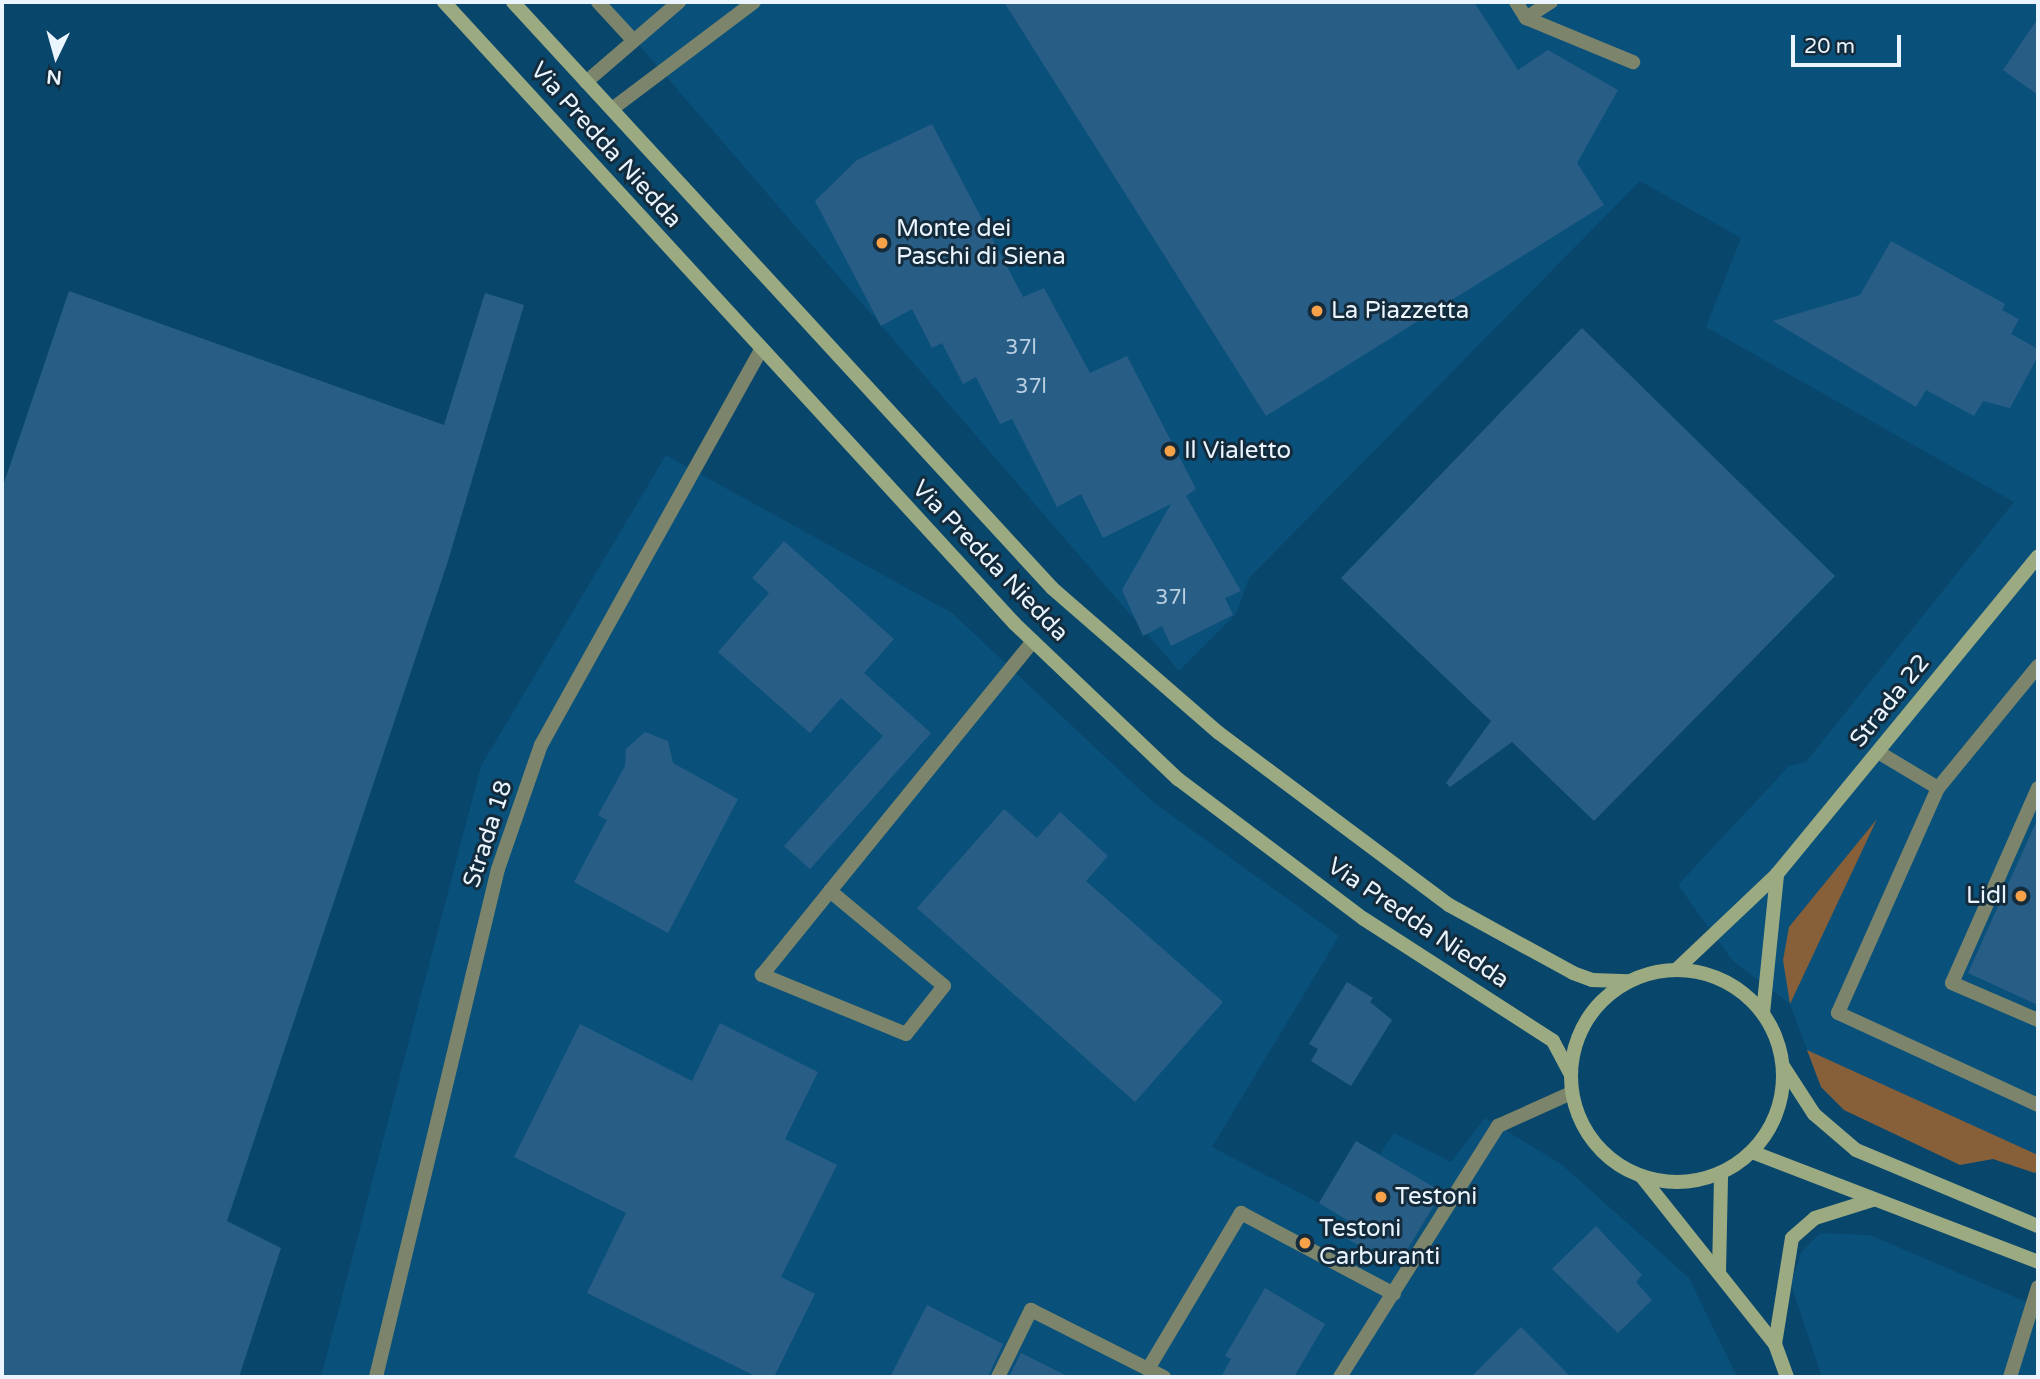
<!DOCTYPE html>
<style>
body{margin:0}
#map{position:relative;width:2040px;height:1379px;overflow:hidden;background:#09466b;font-family:"Varela Round",sans-serif}
div>[style]{position:absolute}
.built>*{inset:0;background:#09507b}
.green>*{inset:0;background:#875f38}
.building>*{inset:0;background:#285e86}
.lane>*{height:14px;margin:-7px;padding:0 7px;transform-origin:7px;border-radius:7px;background:#7c856b}
.street>*{height:14px;margin:-7px;padding:0 7px;transform-origin:7px;border-radius:7px;background:#7c856b}
.secondary>*{height:14px;margin:-7px;padding:0 7px;transform-origin:7px;border-radius:7px;background:#9caa81}
.secondary>.ring{margin:-7px;padding:0;box-sizing:content-box;background:none;border:14px solid #9caa81;border-radius:50%}
.dots>*{width:19px;height:19px;translate:-50% -50%;box-sizing:border-box;border:4px solid #142b3c;border-radius:50%}
span{translate:-50% -50%;white-space:nowrap;text-align:center;line-height:1.15;-webkit-text-stroke:6px #142b3c;paint-order:stroke}
.number-label{font-size:21px;color:#bacfe1}
.number-label span{-webkit-text-stroke-width:0}
.street-label{font-size:24px;color:#eaf5ff}
.poi-label{font-size:24px;color:#eaf5ff}
.left{translate:0 -50%;text-align:left}
.right{translate:-100% -50%;text-align:right}
.frame{position:absolute;inset:0;border:4px solid #eaf5ff;pointer-events:none}
.north{position:absolute;left:21px;top:21px;width:70px;height:70px;-webkit-text-stroke:5px #142b3c;paint-order:stroke;rotate:185deg;font-size:19px;font-weight:700;line-height:28px;text-align:center;color:#eaf5ff}
.north::after{content:'';display:block;margin:auto;width:24px;height:32px;background:#eaf5ff;clip-path:polygon(50% 0,100% 100%,50% 72%,0 100%)}
.scale{position:absolute;left:1791px;top:35px;width:110px;height:32px;box-sizing:border-box;border:4px solid #eaf5ff;border-top:0;padding-left:9px;font-size:21px;line-height:24px;white-space:nowrap;color:#eaf5ff;-webkit-text-stroke:5px #142b3c;paint-order:stroke}
</style>
<div id="map">
<div class="built">
<i style="clip-path:polygon(602px 2px,2038px 2px,2038px 1174px,1993px 1159px,1960px 1165px,1844px 1110px,1821px 1087px,1790px 1004px,1732px 960px,1678px 885px,1789px 766px,1806px 762px,2014px 502px,1706px 327px,1741px 238px,1640px 181px,1249px 578px,1236px 614px,1179px 671px)"></i>
<i style="clip-path:polygon(666px 455px,952px 613px,1153px 802px,1339px 936px,1212px 1147px,1319px 1203px,1356px 1141px,1380px 1154px,1394px 1133px,1451px 1162px,1485px 1118px,1561px 1164px,1689px 1278px,1737px 1377px,321px 1377px,481px 766px)"></i>
<i style="clip-path:polygon(1820px 1233px,1870px 1235px,2038px 1307px,2038px 1377px,1822px 1377px,1791px 1285px,1801px 1252px)"></i>
</div>
<div class="green">
<i style="clip-path:polygon(1877px 819px,1790px 1004px,1783px 960px,1789px 927px)"></i>
<i style="clip-path:polygon(1807px 1050px,2038px 1155px,2038px 1167px,2035px 1173px,1993px 1159px,1960px 1165px,1844px 1110px,1821px 1087px)"></i>
</div>
<div class="building">
<i style="clip-path:polygon(1004px 2px,1474px 2px,1518px 70px,1548px 50px,1618px 90px,1577px 163px,1604px 205px,1266px 416px)"></i>
<i style="clip-path:polygon(2038px 18px,2038px 95px,2003px 70px)"></i>
<i style="clip-path:polygon(932px 124px,1023px 297px,1044px 288px,1090px 373px,1127px 356px,1196px 489px,1186px 496px,1241px 591px,1225px 598px,1233px 615px,1171px 646px,1162px 626px,1143px 636px,1122px 590px,1171px 504px,1103px 538px,1081px 494px,1057px 507px,1012px 419px,1000px 424px,976px 377px,963px 384px,942px 343px,932px 348px,912px 309px,881px 326px,815px 201px,857px 160px)"></i>
<i style="clip-path:polygon(1891px 241px,2005px 304px,2002px 310px,2019px 319px,2011px 334px,2038px 349px,2038px 356px,2010px 408px,1983px 401px,1974px 416px,1926px 390px,1916px 407px,1773px 321px,1860px 295px)"></i>
<i style="clip-path:polygon(69px 291px,444px 425px,485px 293px,524px 305px,447px 564px,227px 1221px,281px 1248px,239px 1377px,2px 1377px,2px 489px)"></i>
<i style="clip-path:polygon(1582px 328px,1835px 576px,1594px 821px,1512px 742px,1450px 787px,1446px 783px,1491px 721px,1341px 578px)"></i>
<i style="clip-path:polygon(784px 541px,894px 639px,864px 673px,931px 733px,810px 869px,784px 846px,883px 736px,841px 698px,810px 733px,718px 652px,769px 593px,752px 578px)"></i>
<i style="clip-path:polygon(645px 732px,668px 741px,673px 763px,738px 799px,668px 933px,574px 882px,607px 820px,598px 815px,625px 766px,626px 749px)"></i>
<i style="clip-path:polygon(1004px 809px,1037px 838px,1060px 812px,1108px 856px,1086px 881px,1223px 1002px,1135px 1102px,917px 908px)"></i>
<i style="clip-path:polygon(2038px 818px,2038px 1005px,1968px 973px)"></i>
<i style="clip-path:polygon(1347px 982px,1373px 998px,1370px 1002px,1392px 1020px,1351px 1086px,1311px 1061px,1318px 1049px,1309px 1044px)"></i>
<i style="clip-path:polygon(720px 1023px,818px 1072px,785px 1139px,837px 1165px,781px 1277px,815px 1294px,774px 1377px,757px 1377px,587px 1293px,626px 1213px,514px 1157px,580px 1024px,692px 1081px)"></i>
<i style="clip-path:polygon(1356px 1141px,1442px 1192px,1404px 1255px,1390px 1247px,1385px 1254px,1373px 1247px,1370px 1252px,1339px 1234px,1347px 1220px,1319px 1203px)"></i>
<i style="clip-path:polygon(1596px 1226px,1642px 1275px,1636px 1282px,1652px 1300px,1618px 1333px,1552px 1269px)"></i>
<i style="clip-path:polygon(1265px 1288px,1325px 1324px,1294px 1377px,1221px 1377px,1231px 1359px,1225px 1356px)"></i>
<i style="clip-path:polygon(927px 1305px,1003px 1344px,988px 1377px,890px 1377px)"></i>
<i style="clip-path:polygon(1521px 1327px,1571px 1377px,1471px 1377px)"></i>
<i style="clip-path:polygon(1021px 1353px,1069px 1377px,1009px 1377px)"></i>
</div>
<div class="lane">
<i style="left:598px;top:2px;width:50px;rotate:47.4deg"></i>
<i style="left:1516px;top:2px;width:19px;rotate:58deg"></i>
<i style="left:1526px;top:18px;width:116px;rotate:22.4deg"></i>
<i style="left:1526px;top:18px;width:30px;rotate:-33deg"></i>
<i style="left:586px;top:82px;width:123px;rotate:-40.7deg"></i>
<i style="left:612px;top:109px;width:178px;rotate:-37deg"></i>
<i style="left:2038px;top:666px;width:158px;rotate:129.3deg"></i>
<i style="left:1938px;top:788px;width:246px;rotate:114deg"></i>
<i style="left:1838px;top:1013px;width:220px;rotate:24.7deg"></i>
<i style="left:1878px;top:752px;width:70px;rotate:31deg"></i>
<i style="left:2038px;top:788px;width:213px;rotate:113.8deg"></i>
<i style="left:1952px;top:983px;width:94px;rotate:23.3deg"></i>
<i style="left:830px;top:891px;width:148px;rotate:39.8deg"></i>
<i style="left:944px;top:986px;width:61px;rotate:128.4deg"></i>
<i style="left:906px;top:1034px;width:156px;rotate:-157.7deg"></i>
<i style="left:762px;top:975px;width:108px;rotate:-51deg"></i>
<i style="left:830px;top:891px;width:322px;rotate:-50.9deg"></i>
<i style="left:1148px;top:1369px;width:18px;rotate:27deg"></i>
<i style="left:998px;top:1377px;width:75px;rotate:-63.8deg"></i>
<i style="left:1031px;top:1310px;width:131px;rotate:26.8deg"></i>
<i style="left:1148px;top:1369px;width:182px;rotate:-59.2deg"></i>
<i style="left:1241px;top:1213px;width:173px;rotate:27.9deg"></i>
<i style="left:1340px;top:1377px;width:297px;rotate:-57.8deg"></i>
<i style="left:1498px;top:1126px;width:80px;rotate:-24.3deg"></i>
<i style="left:2010px;top:1377px;width:94px;rotate:-72.7deg"></i>
</div>
<div class="street">
<i style="left:376px;top:1377px;width:522px;rotate:-76.5deg"></i>
<i style="left:498px;top:869px;width:131px;rotate:-70.9deg"></i>
<i style="left:541px;top:745px;width:452px;rotate:-60.9deg"></i>
</div>
<div class="secondary">
<i style="left:444px;top:2px;width:844px;rotate:47.45deg"></i>
<i style="left:1015px;top:624px;width:225px;rotate:43.6deg"></i>
<i style="left:1178px;top:779px;width:233px;rotate:37deg"></i>
<i style="left:1364px;top:919px;width:225px;rotate:32.8deg"></i>
<i style="left:1553px;top:1041px;width:36px;rotate:62deg"></i>
<i style="left:513px;top:2px;width:796px;rotate:47.39deg"></i>
<i style="left:1052px;top:588px;width:221px;rotate:41deg"></i>
<i style="left:1219px;top:733px;width:287px;rotate:36.8deg"></i>
<i style="left:1449px;top:905px;width:141px;rotate:28.7deg"></i>
<i style="left:1573px;top:973px;width:20px;rotate:20deg"></i>
<i style="left:1592px;top:980px;width:37px;rotate:2deg"></i>
<i class="ring" style="left:1571px;top:970px;width:198px;height:198px"></i>
<i style="left:1676px;top:970px;width:139px;rotate:-43.5deg"></i>
<i style="left:1777px;top:874px;width:411px;rotate:-50.6deg"></i>
<i style="left:1763px;top:1013px;width:140px;rotate:-84.2deg"></i>
<i style="left:1783px;top:1066px;width:57px;rotate:57.1deg"></i>
<i style="left:1814px;top:1114px;width:55px;rotate:40.6deg"></i>
<i style="left:1856px;top:1150px;width:197px;rotate:22.7deg"></i>
<i style="left:1752px;top:1152px;width:306px;rotate:21deg"></i>
<i style="left:1642px;top:1177px;width:213px;rotate:51.5deg"></i>
<i style="left:1775px;top:1344px;width:35px;rotate:70deg"></i>
<i style="left:1719px;top:1273px;width:99px;rotate:-88.8deg"></i>
<i style="left:1775px;top:1344px;width:107px;rotate:-80.9deg"></i>
<i style="left:1792px;top:1238px;width:30px;rotate:-41deg"></i>
<i style="left:1815px;top:1218px;width:60px;rotate:-17.5deg"></i>
</div>
<div class="dots">
<i style="left:882px;top:243px;background:#f7a149"></i>
<i style="left:1317px;top:311px;background:#f7a149"></i>
<i style="left:1170px;top:451px;background:#f7a149"></i>
<i style="left:2021px;top:896px;background:#f7a149"></i>
<i style="left:1381px;top:1197px;background:#f7a149"></i>
<i style="left:1305px;top:1243px;background:#f7a149"></i>
</div>
<div class="number-label">
<span style="left:1021px;top:348px">37l</span>
<span style="left:1031px;top:387px">37l</span>
<span style="left:1171px;top:598px">37l</span>
</div>
<div class="street-label">
<span style="left:606px;top:145px;rotate:48deg">Via Predda Niedda</span>
<span style="left:990px;top:561px;rotate:46deg">Via Predda Niedda</span>
<span style="left:1890px;top:701px;rotate:-51deg">Strada 22</span>
<span style="left:488px;top:834px;rotate:-72deg">Strada 18</span>
<span style="left:1418px;top:923px;rotate:34deg">Via Predda Niedda</span>
</div>
<div class="poi-label">
<span class="left" style="left:896px;top:243px">Monte dei<br>Paschi di Siena</span>
<span class="left" style="left:1331px;top:311px">La Piazzetta</span>
<span class="left" style="left:1184px;top:451px">Il Vialetto</span>
<span class="right" style="left:2007px;top:896px">Lidl</span>
<span class="left" style="left:1395px;top:1197px">Testoni</span>
<span class="left" style="left:1319px;top:1243px">Testoni<br>Carburanti</span>
</div>
<div class="frame"></div>
<div class="north">N</div>
<div class="scale">20 m</div>
</div>
